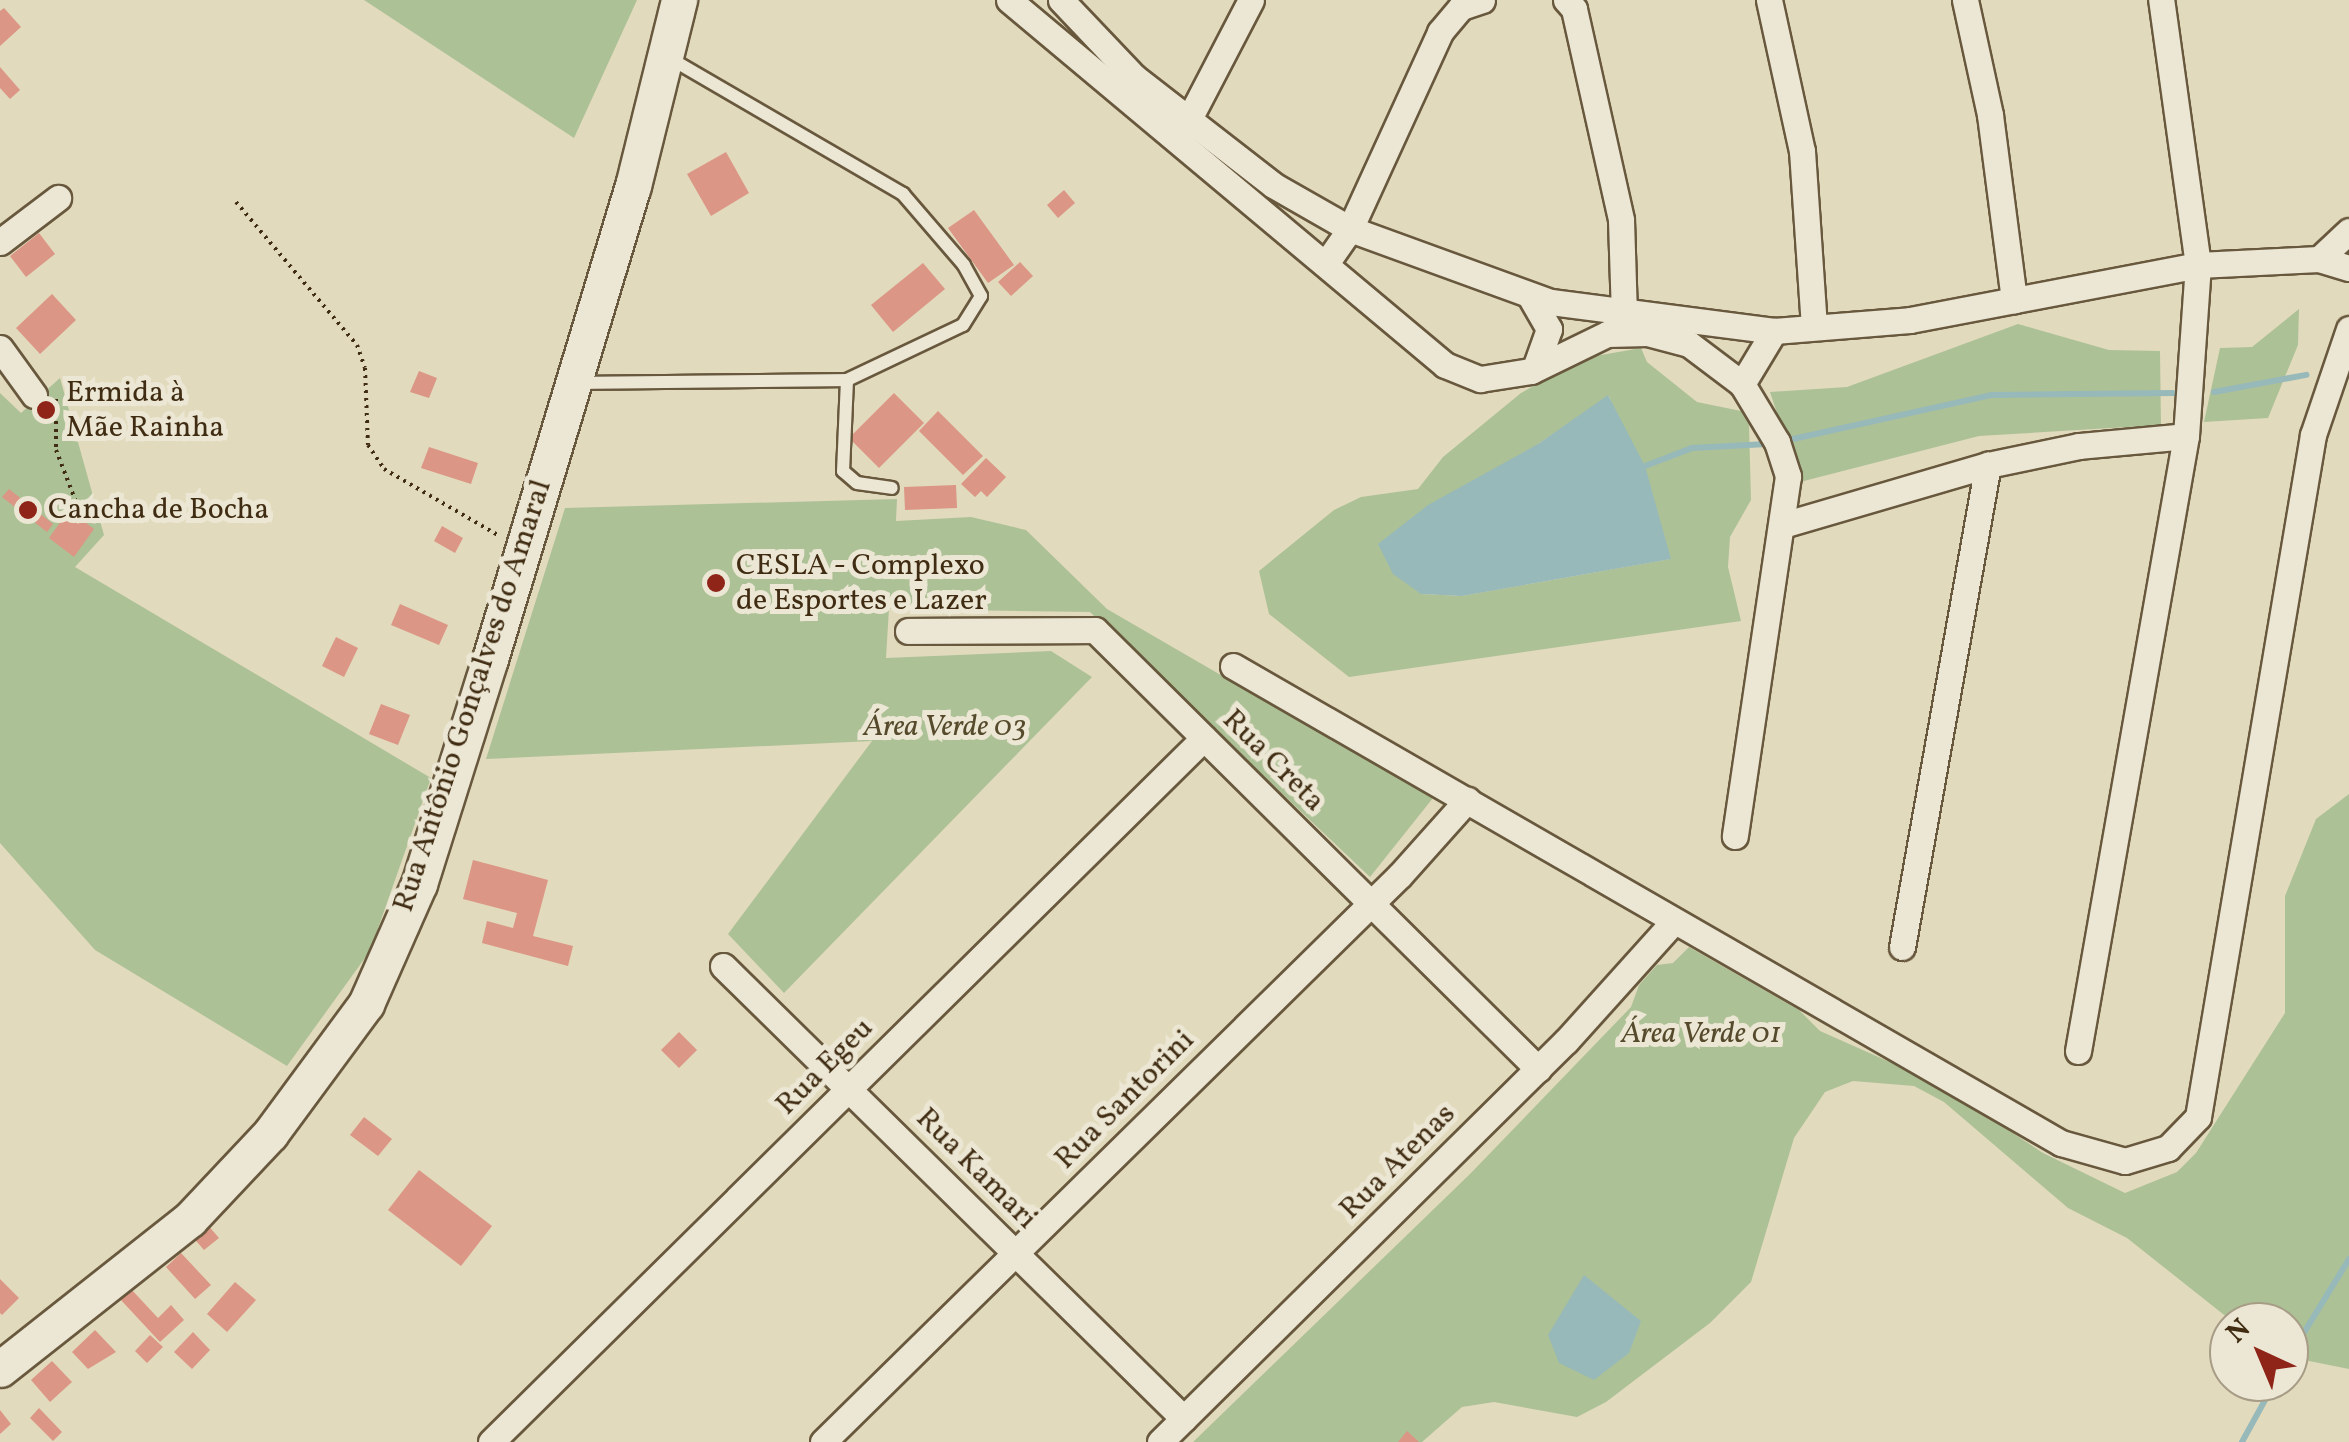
<!DOCTYPE html>
<meta charset="utf-8">
<style>
body{margin:0}
#map{position:relative;width:2349px;height:1442px;overflow:hidden;background:#e2dabd;font-family:Vollkorn,serif}
div>[style]{position:absolute}
.green>*{inset:0;background:#adc196}
.water>*{inset:0;background:#97b9b9}
.stream>*{height:6px;margin:-3px;padding:0 3px;transform-origin:3px;border-radius:3px;background:#97b9b9}
.building>*{inset:0;background:#db9685}
.path>*{height:4px;margin-top:-2px;transform-origin:0;background:repeating-linear-gradient(90deg,#402c12 0 2.5px,transparent 0 7.5px)}
.roads{filter:drop-shadow(2px 0 #68583d) drop-shadow(-2px 0 #68583d) drop-shadow(0 2px #68583d) drop-shadow(0 -2px #68583d)}
.lane>*{height:12px;margin:-6px;padding:0 6px;transform-origin:6px;border-radius:6px;background:#ece7d4}
.street>*{height:25px;margin:-12.5px;padding:0 12.5px;transform-origin:12.5px;border-radius:12.5px;background:#ece7d4}
.secondary>*{height:35px;margin:-17.5px;padding:0 17.5px;transform-origin:17.5px;border-radius:17.5px;background:#ece7d4}
.dots>*{width:28px;height:28px;translate:-50% -50%;box-sizing:border-box;border:5px solid #ece7d4;border-radius:50%}
span{translate:-50% -50%;white-space:nowrap;text-align:center;line-height:1.15;-webkit-text-stroke:10px #ece7d4;paint-order:stroke}
.poi-label{font-size:30px;color:#402c12}
.left{translate:0 -50%;text-align:left}
.street-label{font-size:30px;color:#402c12}
.park-label{font-size:30px;color:#564a2c;font-style:italic}
.north{position:absolute;left:2209px;top:1302px;width:100px;height:100px;box-sizing:border-box;background:#ece7d4;border:2px solid #a79c86;border-radius:50%;rotate:316deg;font-size:28px;font-weight:700;line-height:40px;text-align:center;color:#402c12}
.north::after{content:'';display:block;margin:auto;width:35px;height:45px;background:#8f2418;clip-path:polygon(50% 0,100% 100%,50% 72%,0 100%)}
</style>
<div id="map">
<div class="green">
<i style="clip-path:polygon(364px 0,637px 0,574px 138px)"></i>
<i style="clip-path:polygon(2299px 309px,2298px 345px,2268px 418px,2204px 422px,2220px 348px,2252px 347px)"></i>
<i style="clip-path:polygon(2018px 324px,2109px 350px,2160px 351px,2161px 425px,1979px 436px,1800px 482px,1770px 392px,1847px 387px)"></i>
<i style="clip-path:polygon(evenodd,1641px 348px,1647px 362px,1697px 402px,1741px 411px,1749px 425px,1751px 500px,1730px 537px,1728px 567px,1741px 621px,1349px 677px,1269px 614px,1259px 571px,1334px 510px,1361px 497px,1418px 489px,1443px 457px,1521px 393px,1584px 358px,1641px 348px,1609px 396px,1670px 559px,1462px 596px,1421px 594px,1538px 444px,1609px 396px)"></i>
<i style="clip-path:polygon(60px 378px,104px 535px,75px 567px,431px 778px,370px 951px,287px 1066px,95px 950px,0 843px,0 393px,21px 413px)"></i>
<i style="clip-path:polygon(897px 499px,896px 521px,971px 517px,1026px 530px,1107px 609px,1433px 798px,1370px 877px,1090px 612px,889px 609px,886px 658px,1051px 651px,1092px 677px,784px 993px,728px 934px,872px 741px,486px 759px,565px 508px)"></i>
<i style="clip-path:polygon(2349px 794px,2349px 1369px,2294px 1358px,2289px 1322px,2233px 1322px,2127px 1238px,2068px 1208px,1944px 1102px,1914px 1086px,1853px 1081px,1825px 1092px,1794px 1138px,1751px 1282px,1710px 1323px,1606px 1402px,1577px 1417px,1494px 1402px,1462px 1407px,1422px 1442px,1193px 1442px,1470px 1174px,1631px 1007px,1639px 985px,1657px 965px,1673px 963px,1689px 947px,1799px 1010px,1820px 1031px,1937px 1083px,2043px 1153px,2125px 1193px,2177px 1172px,2196px 1153px,2285px 1013px,2285px 896px,2316px 819px)"></i>
</div>
<div class="water">
<i style="clip-path:polygon(1608px 395px,1645px 466px,1671px 559px,1462px 596px,1421px 594px,1393px 574px,1378px 544px,1428px 505px,1538px 444px)"></i>
<i style="clip-path:polygon(1584px 1275px,1641px 1321px,1629px 1353px,1594px 1380px,1559px 1363px,1548px 1335px)"></i>
</div>
<div class="stream">
<i style="left:2214px;top:392px;width:94px;rotate:-10.5deg"></i>
<i style="left:1784px;top:441px;width:213px;rotate:-12.5deg"></i>
<i style="left:1992px;top:395px;width:181px;rotate:-0.6deg"></i>
<i style="left:1645px;top:466px;width:50px;rotate:-21deg"></i>
<i style="left:1692px;top:448px;width:75px;rotate:-3.1deg"></i>
<i style="left:2289px;top:1357px;width:115px;rotate:-58.5deg"></i>
<i style="left:2242px;top:1442px;width:68px;rotate:-61.2deg"></i>
</div>
<div class="building">
<i style="clip-path:polygon(4px 8px,21px 27px,0 46px,0 11px)"></i>
<i style="clip-path:polygon(0 67px,20px 90px,10px 99px,0 88px)"></i>
<i style="clip-path:polygon(726px 152px,749px 193px,711px 216px,687px 174px)"></i>
<i style="clip-path:polygon(1064px 190px,1075px 203px,1058px 218px,1047px 205px)"></i>
<i style="clip-path:polygon(974px 210px,1014px 265px,988px 283px,948px 228px)"></i>
<i style="clip-path:polygon(39px 233px,55px 254px,26px 277px,10px 256px)"></i>
<i style="clip-path:polygon(1020px 262px,1033px 276px,1011px 296px,998px 282px)"></i>
<i style="clip-path:polygon(923px 263px,945px 289px,893px 332px,871px 305px)"></i>
<i style="clip-path:polygon(52px 294px,76px 320px,40px 354px,16px 328px)"></i>
<i style="clip-path:polygon(419px 371px,437px 378px,429px 398px,410px 392px)"></i>
<i style="clip-path:polygon(894px 393px,924px 423px,879px 468px,849px 438px)"></i>
<i style="clip-path:polygon(938px 411px,983px 456px,963px 475px,919px 431px)"></i>
<i style="clip-path:polygon(429px 447px,478px 463px,471px 484px,421px 468px)"></i>
<i style="clip-path:polygon(986px 458px,1006px 477px,987px 497px,981px 491px,975px 497px,961px 484px)"></i>
<i style="clip-path:polygon(956px 485px,957px 508px,905px 510px,904px 487px)"></i>
<i style="clip-path:polygon(9px 489px,53px 524px,47px 532px,2px 497px)"></i>
<i style="clip-path:polygon(69px 510px,94px 529px,74px 557px,49px 538px)"></i>
<i style="clip-path:polygon(442px 526px,463px 538px,455px 553px,434px 541px)"></i>
<i style="clip-path:polygon(400px 604px,448px 625px,439px 645px,391px 625px)"></i>
<i style="clip-path:polygon(336px 637px,358px 648px,344px 677px,322px 666px)"></i>
<i style="clip-path:polygon(381px 704px,410px 715px,398px 745px,369px 734px)"></i>
<i style="clip-path:polygon(473px 860px,548px 880px,533px 936px,573px 946px,568px 966px,482px 943px,487px 921px,513px 928px,517px 913px,463px 899px)"></i>
<i style="clip-path:polygon(679px 1032px,697px 1050px,679px 1068px,661px 1050px)"></i>
<i style="clip-path:polygon(364px 1117px,392px 1139px,378px 1156px,350px 1135px)"></i>
<i style="clip-path:polygon(419px 1170px,492px 1226px,461px 1266px,388px 1210px)"></i>
<i style="clip-path:polygon(206px 1223px,219px 1238px,204px 1250px,191px 1235px)"></i>
<i style="clip-path:polygon(181px 1253px,211px 1285px,195px 1299px,166px 1267px)"></i>
<i style="clip-path:polygon(0 1279px,19px 1298px,2px 1315px,0 1313px)"></i>
<i style="clip-path:polygon(235px 1282px,256px 1300px,227px 1332px,207px 1314px)"></i>
<i style="clip-path:polygon(131px 1289px,158px 1318px,171px 1305px,184px 1320px,160px 1342px,120px 1299px)"></i>
<i style="clip-path:polygon(95px 1330px,116px 1352px,88px 1369px,72px 1352px)"></i>
<i style="clip-path:polygon(193px 1332px,210px 1350px,192px 1369px,174px 1352px)"></i>
<i style="clip-path:polygon(150px 1335px,163px 1347px,147px 1363px,135px 1351px)"></i>
<i style="clip-path:polygon(52px 1361px,72px 1382px,50px 1402px,31px 1380px)"></i>
<i style="clip-path:polygon(39px 1408px,62px 1432px,53px 1441px,30px 1418px)"></i>
<i style="clip-path:polygon(0 1410px,11px 1424px,0 1434px)"></i>
<i style="clip-path:polygon(1407px 1431px,1419px 1442px,1398px 1442px)"></i>
</div>
<div class="path">
<i style="left:236px;top:202px;width:187px;rotate:49.8deg"></i>
<i style="left:357px;top:345px;width:24px;rotate:71deg"></i>
<i style="left:365px;top:368px;width:77px;rotate:87.8deg"></i>
<i style="left:368px;top:445px;width:29px;rotate:56deg"></i>
<i style="left:384px;top:469px;width:132px;rotate:30.1deg"></i>
<i style="left:56px;top:399px;width:51px;rotate:90deg"></i>
<i style="left:56px;top:450px;width:64px;rotate:69deg"></i>
</div>
<div class="roads">
<div class="lane">
<i style="left:847px;top:380px;width:91px;rotate:92.5deg"></i>
<i style="left:843px;top:471px;width:18px;rotate:41deg"></i>
<i style="left:857px;top:483px;width:35px;rotate:8deg"></i>
<i style="left:577px;top:383px;width:270px;rotate:-0.6deg"></i>
<i style="left:847px;top:380px;width:128px;rotate:-25.4deg"></i>
<i style="left:963px;top:325px;width:34px;rotate:-58deg"></i>
<i style="left:981px;top:296px;width:35px;rotate:-119deg"></i>
<i style="left:964px;top:265px;width:94px;rotate:-130.7deg"></i>
<i style="left:903px;top:194px;width:272px;rotate:-149.8deg"></i>
</div>
<div class="street">
<i style="left:1009px;top:0;width:569px;rotate:39.93deg"></i>
<i style="left:1445px;top:365px;width:38px;rotate:22deg"></i>
<i style="left:1480px;top:379px;width:52px;rotate:-8.9deg"></i>
<i style="left:1531px;top:371px;width:85px;rotate:-26deg"></i>
<i style="left:1607px;top:334px;width:40px;rotate:-1.4deg"></i>
<i style="left:1647px;top:333px;width:43px;rotate:14.7deg"></i>
<i style="left:1689px;top:344px;width:66px;rotate:37deg"></i>
<i style="left:1742px;top:384px;width:68px;rotate:58.9deg"></i>
<i style="left:1777px;top:442px;width:36px;rotate:72deg"></i>
<i style="left:1788px;top:476px;width:364px;rotate:98.4deg"></i>
<i style="left:1061px;top:0;width:106px;rotate:46.5deg"></i>
<i style="left:1134px;top:77px;width:176px;rotate:37.8deg"></i>
<i style="left:1273px;top:185px;width:89px;rotate:29.7deg"></i>
<i style="left:1350px;top:229px;width:214px;rotate:20deg"></i>
<i style="left:1551px;top:302px;width:225px;rotate:7.4deg"></i>
<i style="left:1774px;top:331px;width:136px;rotate:-4.6deg"></i>
<i style="left:1910px;top:320px;width:293px;rotate:-10.8deg"></i>
<i style="left:2198px;top:265px;width:121px;rotate:-2.8deg"></i>
<i style="left:2319px;top:259px;width:31px;rotate:17deg"></i>
<i style="left:1566px;top:0;width:12px;rotate:48deg"></i>
<i style="left:1574px;top:9px;width:216px;rotate:77.4deg"></i>
<i style="left:1621px;top:220px;width:95px;rotate:88.2deg"></i>
<i style="left:1769px;top:0;width:155px;rotate:77.7deg"></i>
<i style="left:1802px;top:151px;width:176px;rotate:86.1deg"></i>
<i style="left:1965px;top:0;width:118px;rotate:77.7deg"></i>
<i style="left:1990px;top:115px;width:187px;rotate:82.6deg"></i>
<i style="left:1189px;top:119px;width:134px;rotate:-62.5deg"></i>
<i style="left:0;top:242px;width:73px;rotate:-37.2deg"></i>
<i style="left:2319px;top:259px;width:41px;rotate:-43deg"></i>
<i style="left:1327px;top:262px;width:40px;rotate:-55.1deg"></i>
<i style="left:1350px;top:229px;width:217px;rotate:-65.4deg"></i>
<i style="left:1440px;top:32px;width:33px;rotate:-50deg"></i>
<i style="left:1461px;top:7px;width:22px;rotate:-18deg"></i>
<i style="left:1530px;top:296px;width:38px;rotate:60deg"></i>
<i style="left:1549px;top:329px;width:41px;rotate:109.7deg"></i>
<i style="left:0;top:348px;width:58px;rotate:54.1deg"></i>
<i style="left:1742px;top:384px;width:62px;rotate:-58.9deg"></i>
<i style="left:1786px;top:524px;width:210px;rotate:-16.3deg"></i>
<i style="left:1988px;top:465px;width:93px;rotate:-11.8deg"></i>
<i style="left:2079px;top:446px;width:107px;rotate:-5.3deg"></i>
<i style="left:908px;top:631px;width:187px;rotate:-0.3deg"></i>
<i style="left:1095px;top:630px;width:624px;rotate:44.74deg"></i>
<i style="left:1233px;top:666px;width:956px;rotate:29.95deg"></i>
<i style="left:2061px;top:1143px;width:66px;rotate:15.7deg"></i>
<i style="left:2125px;top:1161px;width:45px;rotate:-16.8deg"></i>
<i style="left:2168px;top:1148px;width:43px;rotate:-45.9deg"></i>
<i style="left:2198px;top:1117px;width:692px;rotate:-80.43deg"></i>
<i style="left:2313px;top:435px;width:112px;rotate:-71.2deg"></i>
<i style="left:1902px;top:947px;width:490px;rotate:-79.9deg"></i>
<i style="left:723px;top:966px;width:646px;rotate:44.5deg"></i>
<i style="left:2078px;top:1051px;width:624px;rotate:-80.04deg"></i>
<i style="left:2186px;top:436px;width:171px;rotate:-86deg"></i>
<i style="left:2198px;top:265px;width:268px;rotate:-97.9deg"></i>
<i style="left:491px;top:1442px;width:1002px;rotate:-44.64deg"></i>
<i style="left:823px;top:1442px;width:809px;rotate:-44.5deg"></i>
<i style="left:1400px;top:875px;width:101px;rotate:-48.2deg"></i>
<i style="left:1160px;top:1442px;width:571px;rotate:-44.65deg"></i>
<i style="left:1566px;top:1041px;width:161px;rotate:-48deg"></i>
</div>
<div class="secondary">
<i style="left:0;top:1369px;width:242px;rotate:-38.3deg"></i>
<i style="left:190px;top:1219px;width:117px;rotate:-46.7deg"></i>
<i style="left:270px;top:1134px;width:162px;rotate:-53.6deg"></i>
<i style="left:366px;top:1004px;width:131px;rotate:-66.2deg"></i>
<i style="left:419px;top:884px;width:236px;rotate:-72.5deg"></i>
<i style="left:490px;top:659px;width:494px;rotate:-73.2deg"></i>
<i style="left:633px;top:186px;width:192px;rotate:-76.1deg"></i>
</div>
</div>
<div class="dots">
<i style="left:46px;top:410px;background:#8f2418"></i>
<i style="left:28px;top:510px;background:#8f2418"></i>
<i style="left:716px;top:583px;background:#8f2418"></i>
</div>
<div class="poi-label">
<span class="left" style="left:66px;top:410px">Ermida à<br>Mãe Rainha</span>
<span class="left" style="left:48px;top:510px">Cancha de Bocha</span>
<span class="left" style="left:736px;top:583px">CESLA - Complexo<br>de Esportes e Lazer</span>
</div>
<div class="street-label">
<span style="left:473px;top:696px;rotate:-72deg">Rua Antônio Gonçalves do Amaral</span>
<span style="left:1273px;top:761px;rotate:45deg">Rua Creta</span>
<span style="left:825px;top:1067px;rotate:-45deg">Rua Egeu</span>
<span style="left:1125px;top:1100px;rotate:-45deg">Rua Santorini</span>
<span style="left:1398px;top:1162px;rotate:-45deg">Rua Atenas</span>
<span style="left:976px;top:1169px;rotate:45deg">Rua Kamari</span>
</div>
<div class="park-label">
<span style="left:945px;top:727px">Área Verde 03</span>
<span style="left:1701px;top:1034px">Área Verde 01</span>
</div>
<div class="north">N</div>
</div>
